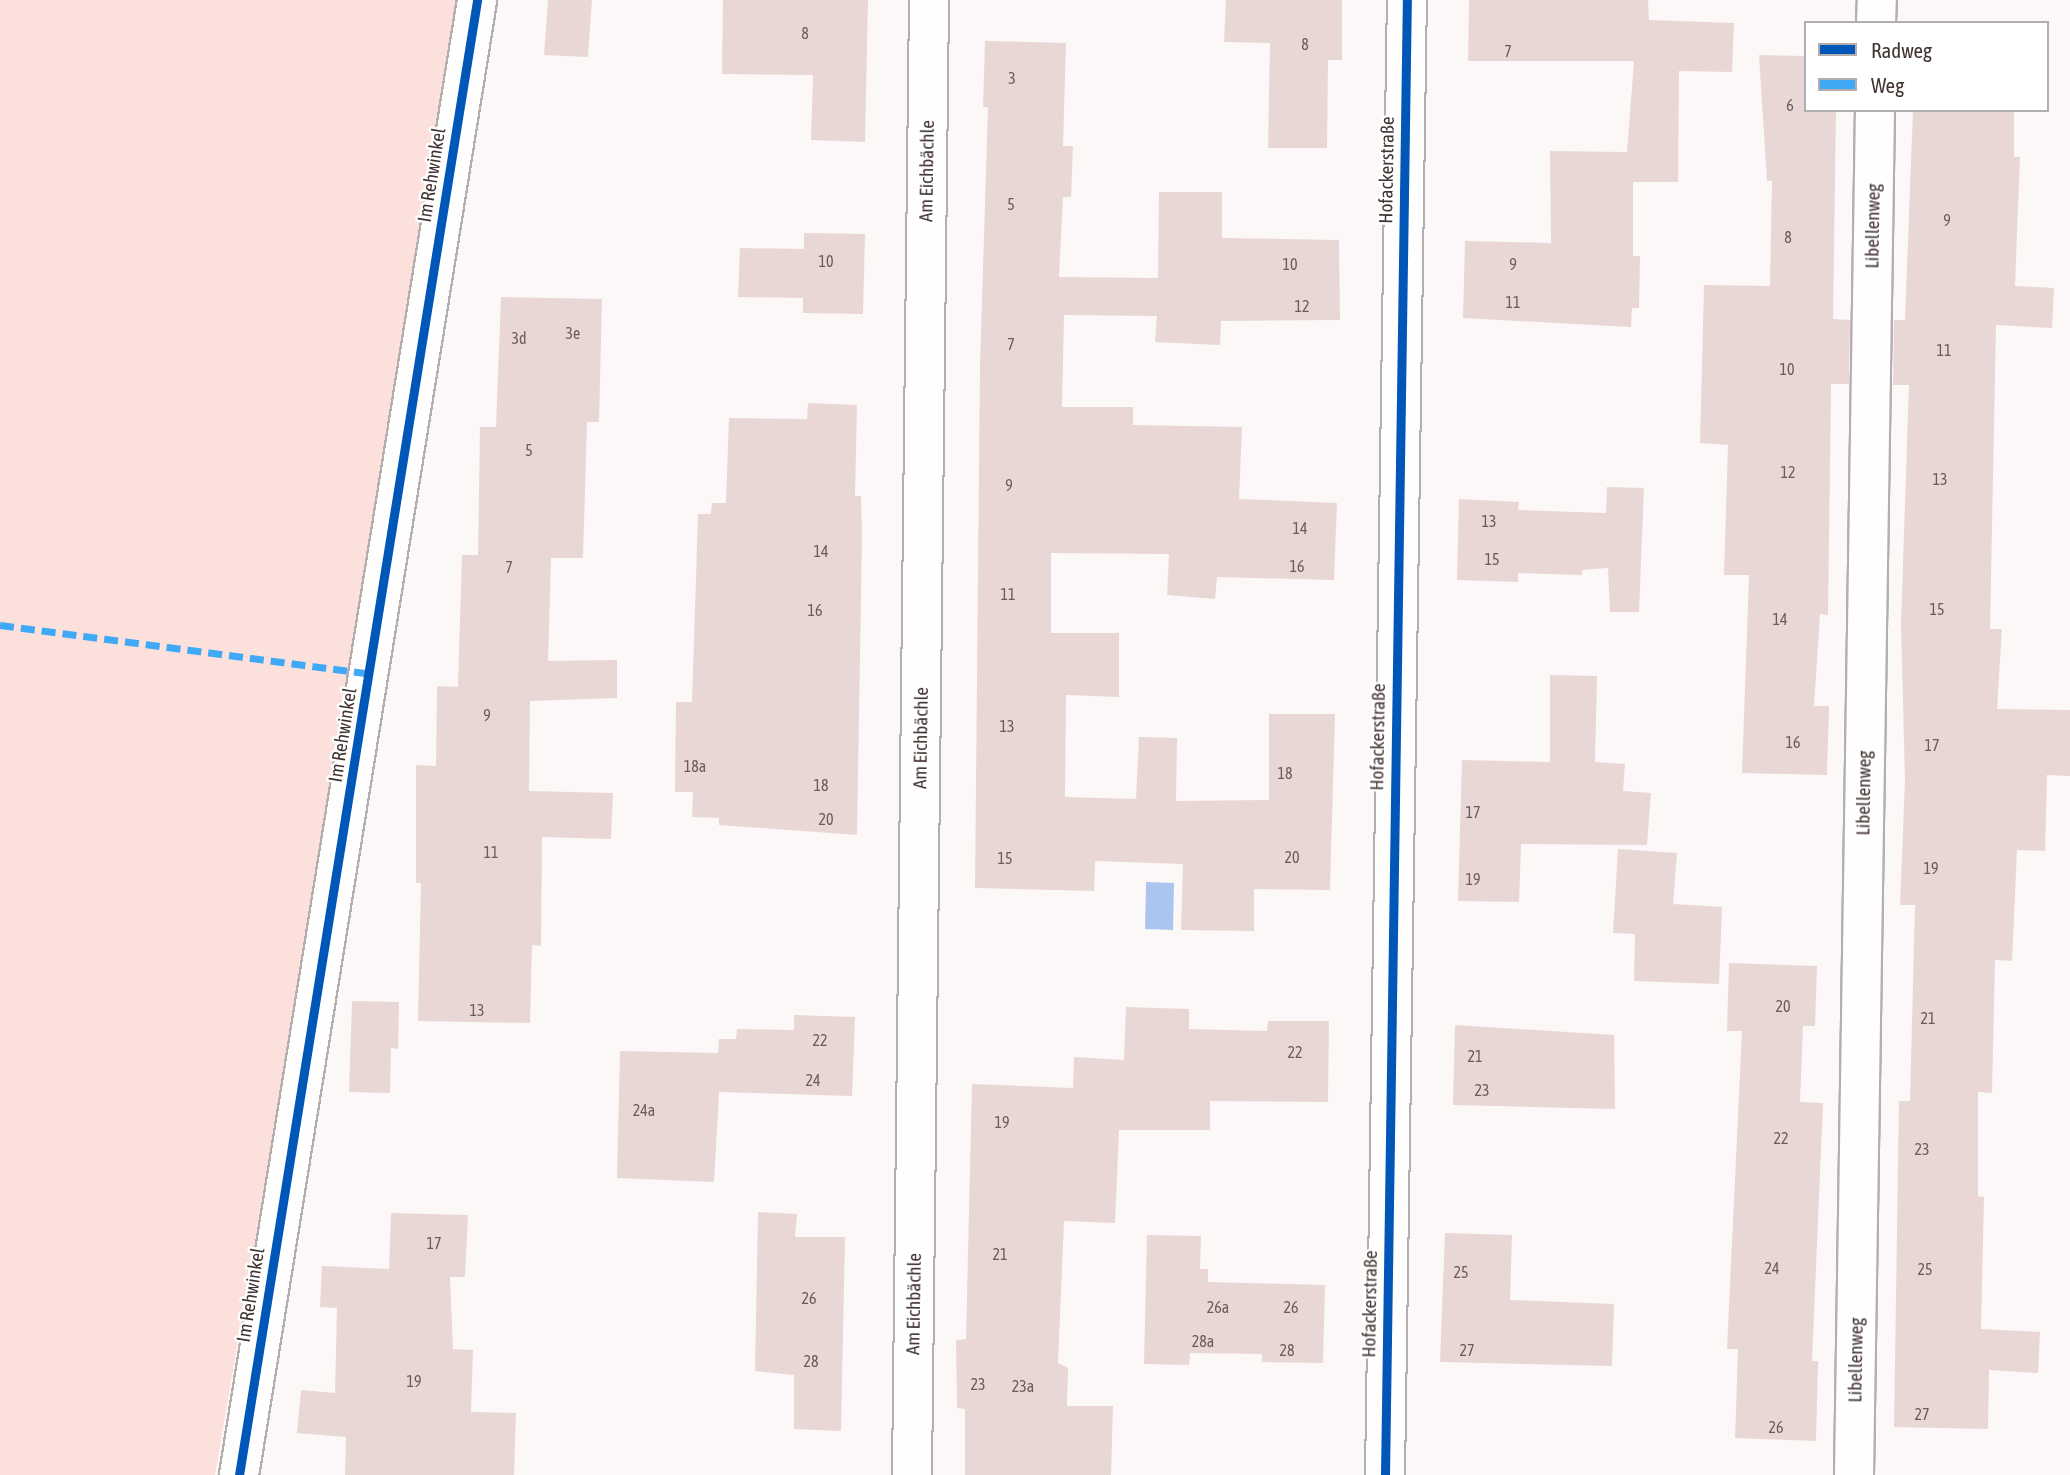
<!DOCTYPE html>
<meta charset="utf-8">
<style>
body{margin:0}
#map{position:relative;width:2070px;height:1475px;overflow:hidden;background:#fcf8f8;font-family:"Asap Condensed",sans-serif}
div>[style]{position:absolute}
.green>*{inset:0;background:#fbe0dc}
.water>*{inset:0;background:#acc5f0}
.building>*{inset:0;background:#e9d7d5}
.roads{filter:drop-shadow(2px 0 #b6aeae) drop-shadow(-2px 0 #b6aeae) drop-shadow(0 2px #b6aeae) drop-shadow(0 -2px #b6aeae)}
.minor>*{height:38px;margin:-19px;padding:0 19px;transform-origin:19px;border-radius:19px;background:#fffefe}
.quiet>*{height:7px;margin-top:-3.5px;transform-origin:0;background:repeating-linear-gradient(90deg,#3fa9f5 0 14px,transparent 0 21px)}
.cycleway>*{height:9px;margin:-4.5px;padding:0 4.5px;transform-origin:4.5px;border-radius:4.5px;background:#0057b8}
span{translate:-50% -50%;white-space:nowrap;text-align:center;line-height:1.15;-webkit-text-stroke:5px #fff;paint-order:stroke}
.number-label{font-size:16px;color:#6b5c5a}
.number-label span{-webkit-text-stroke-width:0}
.street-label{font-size:19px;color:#413331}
.legend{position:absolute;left:1804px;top:21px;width:245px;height:91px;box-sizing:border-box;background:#fff;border:2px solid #b3adad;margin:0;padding:9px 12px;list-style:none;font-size:21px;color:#413331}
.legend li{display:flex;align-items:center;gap:14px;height:35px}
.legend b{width:35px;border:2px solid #b3adad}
</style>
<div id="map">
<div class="green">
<i style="clip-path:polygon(0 0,458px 0,353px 669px,215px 1475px,0 1475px)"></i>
</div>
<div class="water">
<i style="clip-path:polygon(1146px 882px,1174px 883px,1173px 930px,1145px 929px)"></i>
</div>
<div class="building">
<i style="clip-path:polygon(548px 0,592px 0,588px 57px,544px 55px)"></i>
<i style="clip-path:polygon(723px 0,868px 0,865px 142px,811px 140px,813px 75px,722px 74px)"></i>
<i style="clip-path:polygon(1226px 0,1342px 0,1342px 60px,1328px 60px,1327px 148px,1268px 148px,1270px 43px,1224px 42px)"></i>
<i style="clip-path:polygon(1469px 0,1648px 0,1649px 20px,1734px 23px,1732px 72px,1679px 71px,1678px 182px,1633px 182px,1633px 256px,1640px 256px,1639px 308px,1632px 308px,1631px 327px,1463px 318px,1465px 241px,1551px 243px,1550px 151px,1627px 152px,1634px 61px,1468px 61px)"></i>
<i style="clip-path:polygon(985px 41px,1066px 43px,1063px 146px,1073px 146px,1071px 197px,1063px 197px,1059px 277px,1158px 278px,1159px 192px,1222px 192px,1222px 238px,1339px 240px,1340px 320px,1221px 321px,1220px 345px,1155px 342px,1157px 316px,1064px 315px,1062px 407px,1133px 407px,1133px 425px,1242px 427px,1239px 499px,1337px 503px,1334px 580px,1217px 577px,1215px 599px,1167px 595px,1169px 554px,1051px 553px,1051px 633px,1119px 633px,1119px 697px,1066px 695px,1065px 797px,1136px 799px,1139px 737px,1177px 738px,1176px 801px,1269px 800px,1269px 714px,1335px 714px,1330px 890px,1254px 889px,1254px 931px,1181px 930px,1183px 864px,1095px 861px,1094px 891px,975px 888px,980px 366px,988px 107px,983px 107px)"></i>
<i style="clip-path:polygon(1759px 55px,1806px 56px,1806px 110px,1836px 110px,1833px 319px,1850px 320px,1849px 384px,1831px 384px,1828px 615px,1820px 614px,1814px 706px,1829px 706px,1827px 775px,1742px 773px,1749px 575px,1724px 575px,1728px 445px,1700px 443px,1704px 285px,1770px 286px,1772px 181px,1767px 181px)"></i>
<i style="clip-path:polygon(1913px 110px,2014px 110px,2014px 157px,2020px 157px,2015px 286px,2054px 288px,2052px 328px,1996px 325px,1990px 629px,2002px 629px,1997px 709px,2070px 710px,2070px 776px,2047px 775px,2045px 851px,2017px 850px,2012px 961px,1995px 960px,1992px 1093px,1978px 1092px,1978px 1196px,1984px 1197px,1981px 1329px,2040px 1332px,2038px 1373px,1989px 1370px,1988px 1429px,1894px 1427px,1899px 1101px,1910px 1101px,1915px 905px,1900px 905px,1905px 780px,1901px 624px,1909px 385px,1893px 385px,1894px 320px,1905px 320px)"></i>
<i style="clip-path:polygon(804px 233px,865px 234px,863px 314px,803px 313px,803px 298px,738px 297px,740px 248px,804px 249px)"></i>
<i style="clip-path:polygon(501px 297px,602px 299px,599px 422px,587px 422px,583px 558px,551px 558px,548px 661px,617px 660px,617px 698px,530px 701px,529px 791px,613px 793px,611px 839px,542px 837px,541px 946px,532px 945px,530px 1023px,418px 1021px,421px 883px,416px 883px,416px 765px,436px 766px,437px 686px,458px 687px,462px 555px,478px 555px,480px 427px,496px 427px)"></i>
<i style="clip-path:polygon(808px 403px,857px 405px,855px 496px,861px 496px,862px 535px,857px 835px,719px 825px,719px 818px,692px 817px,693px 792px,675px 792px,676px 702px,692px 702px,698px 514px,711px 514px,712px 503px,726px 503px,729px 418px,807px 419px)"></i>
<i style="clip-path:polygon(1607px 487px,1644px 488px,1639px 612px,1610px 612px,1608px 568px,1582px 570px,1582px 575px,1518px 573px,1518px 582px,1457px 580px,1459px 499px,1519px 502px,1518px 510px,1606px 513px)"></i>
<i style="clip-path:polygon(1550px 675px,1597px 676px,1595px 762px,1625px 764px,1623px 791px,1651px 793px,1647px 845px,1521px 844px,1519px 902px,1458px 901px,1462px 760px,1550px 762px)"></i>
<i style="clip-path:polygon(1618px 849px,1677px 853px,1673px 904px,1722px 907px,1719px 984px,1634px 981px,1635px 934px,1613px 933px)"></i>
<i style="clip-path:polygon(1729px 963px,1817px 966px,1815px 1026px,1803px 1026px,1800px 1102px,1823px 1103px,1812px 1361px,1818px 1361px,1816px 1441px,1735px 1438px,1738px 1349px,1727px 1349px,1742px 1031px,1727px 1031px)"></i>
<i style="clip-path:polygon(352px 1001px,399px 1002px,398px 1049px,391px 1048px,390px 1093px,349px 1092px)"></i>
<i style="clip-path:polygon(1126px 1007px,1189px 1009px,1189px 1029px,1267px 1031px,1268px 1021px,1329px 1021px,1328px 1102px,1210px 1101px,1210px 1130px,1119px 1130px,1115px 1223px,1064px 1221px,1058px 1363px,1068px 1368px,1067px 1406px,1113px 1406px,1111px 1475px,965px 1475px,965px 1409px,957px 1408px,956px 1340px,966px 1339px,972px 1084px,1073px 1088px,1074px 1057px,1124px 1060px)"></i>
<i style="clip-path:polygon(794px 1015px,855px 1017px,852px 1096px,719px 1092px,714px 1182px,617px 1178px,620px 1051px,718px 1053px,719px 1039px,736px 1039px,737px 1029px,794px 1030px)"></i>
<i style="clip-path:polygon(1455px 1025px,1614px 1035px,1615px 1109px,1453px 1105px)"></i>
<i style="clip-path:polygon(758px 1212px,797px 1214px,795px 1237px,845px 1237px,841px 1431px,794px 1429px,794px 1375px,755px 1371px)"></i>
<i style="clip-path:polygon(391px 1213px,468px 1215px,465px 1277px,450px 1277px,453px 1349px,473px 1350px,471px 1412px,516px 1413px,514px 1475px,345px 1475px,346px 1437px,297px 1433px,301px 1390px,335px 1393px,337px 1308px,320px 1307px,322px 1266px,389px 1269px)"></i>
<i style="clip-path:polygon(1445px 1233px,1512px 1235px,1510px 1300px,1614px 1304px,1612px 1366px,1440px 1362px)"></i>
<i style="clip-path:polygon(1147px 1235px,1201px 1236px,1200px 1269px,1208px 1269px,1208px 1282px,1325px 1285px,1323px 1363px,1262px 1362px,1262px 1354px,1190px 1353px,1189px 1365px,1144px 1364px)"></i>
</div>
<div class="roads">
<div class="minor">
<i style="left:1876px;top:23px;width:23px;rotate:-88deg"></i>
<i style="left:239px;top:1475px;width:1494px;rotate:-80.83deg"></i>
<i style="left:912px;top:1475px;width:1475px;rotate:-89.34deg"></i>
<i style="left:1385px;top:1475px;width:1475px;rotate:-89.15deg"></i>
<i style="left:1854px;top:1475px;width:1365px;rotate:-89.12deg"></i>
</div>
</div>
<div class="quiet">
<i style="left:0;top:625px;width:374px;rotate:7.5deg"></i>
</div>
<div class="cycleway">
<i style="left:239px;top:1475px;width:1494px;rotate:-80.83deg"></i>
<i style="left:1385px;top:1475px;width:1475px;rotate:-89.15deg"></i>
</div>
<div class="number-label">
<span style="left:805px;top:33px">8</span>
<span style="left:1305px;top:44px">8</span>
<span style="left:1508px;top:51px">7</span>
<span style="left:1012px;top:78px">3</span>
<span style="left:1790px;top:105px">6</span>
<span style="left:1011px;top:204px">5</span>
<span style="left:1947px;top:220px">9</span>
<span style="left:1788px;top:237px">8</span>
<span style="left:826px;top:261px">10</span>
<span style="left:1290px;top:264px">10</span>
<span style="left:1513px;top:264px">9</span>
<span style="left:1513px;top:302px">11</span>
<span style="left:1302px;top:306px">12</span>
<span style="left:573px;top:333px">3e</span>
<span style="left:519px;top:338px">3d</span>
<span style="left:1011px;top:344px">7</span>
<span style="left:1944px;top:350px">11</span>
<span style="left:1787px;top:369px">10</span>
<span style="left:529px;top:450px">5</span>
<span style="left:1788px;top:472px">12</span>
<span style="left:1940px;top:479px">13</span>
<span style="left:1009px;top:485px">9</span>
<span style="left:1489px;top:521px">13</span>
<span style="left:1300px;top:528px">14</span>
<span style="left:821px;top:551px">14</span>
<span style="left:1492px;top:559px">15</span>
<span style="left:1297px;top:566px">16</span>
<span style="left:509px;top:567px">7</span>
<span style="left:1008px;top:594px">11</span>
<span style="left:1937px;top:609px">15</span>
<span style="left:815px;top:610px">16</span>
<span style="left:1780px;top:619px">14</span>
<span style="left:487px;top:715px">9</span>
<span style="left:1007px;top:726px">13</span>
<span style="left:1793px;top:742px">16</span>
<span style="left:1932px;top:745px">17</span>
<span style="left:695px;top:766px">18a</span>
<span style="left:1285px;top:773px">18</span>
<span style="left:821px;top:785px">18</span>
<span style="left:1473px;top:812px">17</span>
<span style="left:826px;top:819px">20</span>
<span style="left:491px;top:852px">11</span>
<span style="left:1292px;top:857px">20</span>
<span style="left:1005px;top:858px">15</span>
<span style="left:1931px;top:868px">19</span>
<span style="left:1473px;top:879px">19</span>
<span style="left:1783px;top:1006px">20</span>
<span style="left:477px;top:1010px">13</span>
<span style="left:1928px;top:1018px">21</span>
<span style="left:820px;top:1040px">22</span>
<span style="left:1295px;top:1052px">22</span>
<span style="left:1475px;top:1056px">21</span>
<span style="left:813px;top:1080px">24</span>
<span style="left:1482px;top:1090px">23</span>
<span style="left:644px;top:1110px">24a</span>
<span style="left:1002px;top:1122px">19</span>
<span style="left:1781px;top:1138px">22</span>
<span style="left:1922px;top:1149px">23</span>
<span style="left:434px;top:1243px">17</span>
<span style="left:1000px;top:1254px">21</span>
<span style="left:1772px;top:1268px">24</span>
<span style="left:1925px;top:1269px">25</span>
<span style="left:1461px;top:1272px">25</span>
<span style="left:809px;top:1298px">26</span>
<span style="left:1218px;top:1307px">26a</span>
<span style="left:1291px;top:1307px">26</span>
<span style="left:1203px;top:1341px">28a</span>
<span style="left:1287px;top:1350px">28</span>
<span style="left:1467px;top:1350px">27</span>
<span style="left:811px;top:1361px">28</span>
<span style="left:414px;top:1381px">19</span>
<span style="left:978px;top:1384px">23</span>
<span style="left:1023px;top:1386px">23a</span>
<span style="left:1922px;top:1414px">27</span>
<span style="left:1776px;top:1427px">26</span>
</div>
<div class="street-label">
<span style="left:1387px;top:170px;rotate:-89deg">Hofackerstraße</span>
<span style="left:927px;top:171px;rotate:-89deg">Am Eichbächle</span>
<span style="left:432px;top:175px;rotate:-81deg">Im Rehwinkel</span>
<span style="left:1873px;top:226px;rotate:-89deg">Libellenweg</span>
<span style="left:343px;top:735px;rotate:-81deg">Im Rehwinkel</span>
<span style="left:1378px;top:737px;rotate:-89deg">Hofackerstraße</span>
<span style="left:921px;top:738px;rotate:-89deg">Am Eichbächle</span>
<span style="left:1864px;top:793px;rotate:-89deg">Libellenweg</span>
<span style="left:251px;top:1295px;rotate:-81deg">Im Rehwinkel</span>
<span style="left:914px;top:1304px;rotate:-89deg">Am Eichbächle</span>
<span style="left:1370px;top:1304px;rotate:-89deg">Hofackerstraße</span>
<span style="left:1856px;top:1360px;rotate:-89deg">Libellenweg</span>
</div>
<ul class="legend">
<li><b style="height:9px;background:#0057b8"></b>Radweg</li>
<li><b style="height:9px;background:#3fa9f5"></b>Weg</li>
</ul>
</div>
